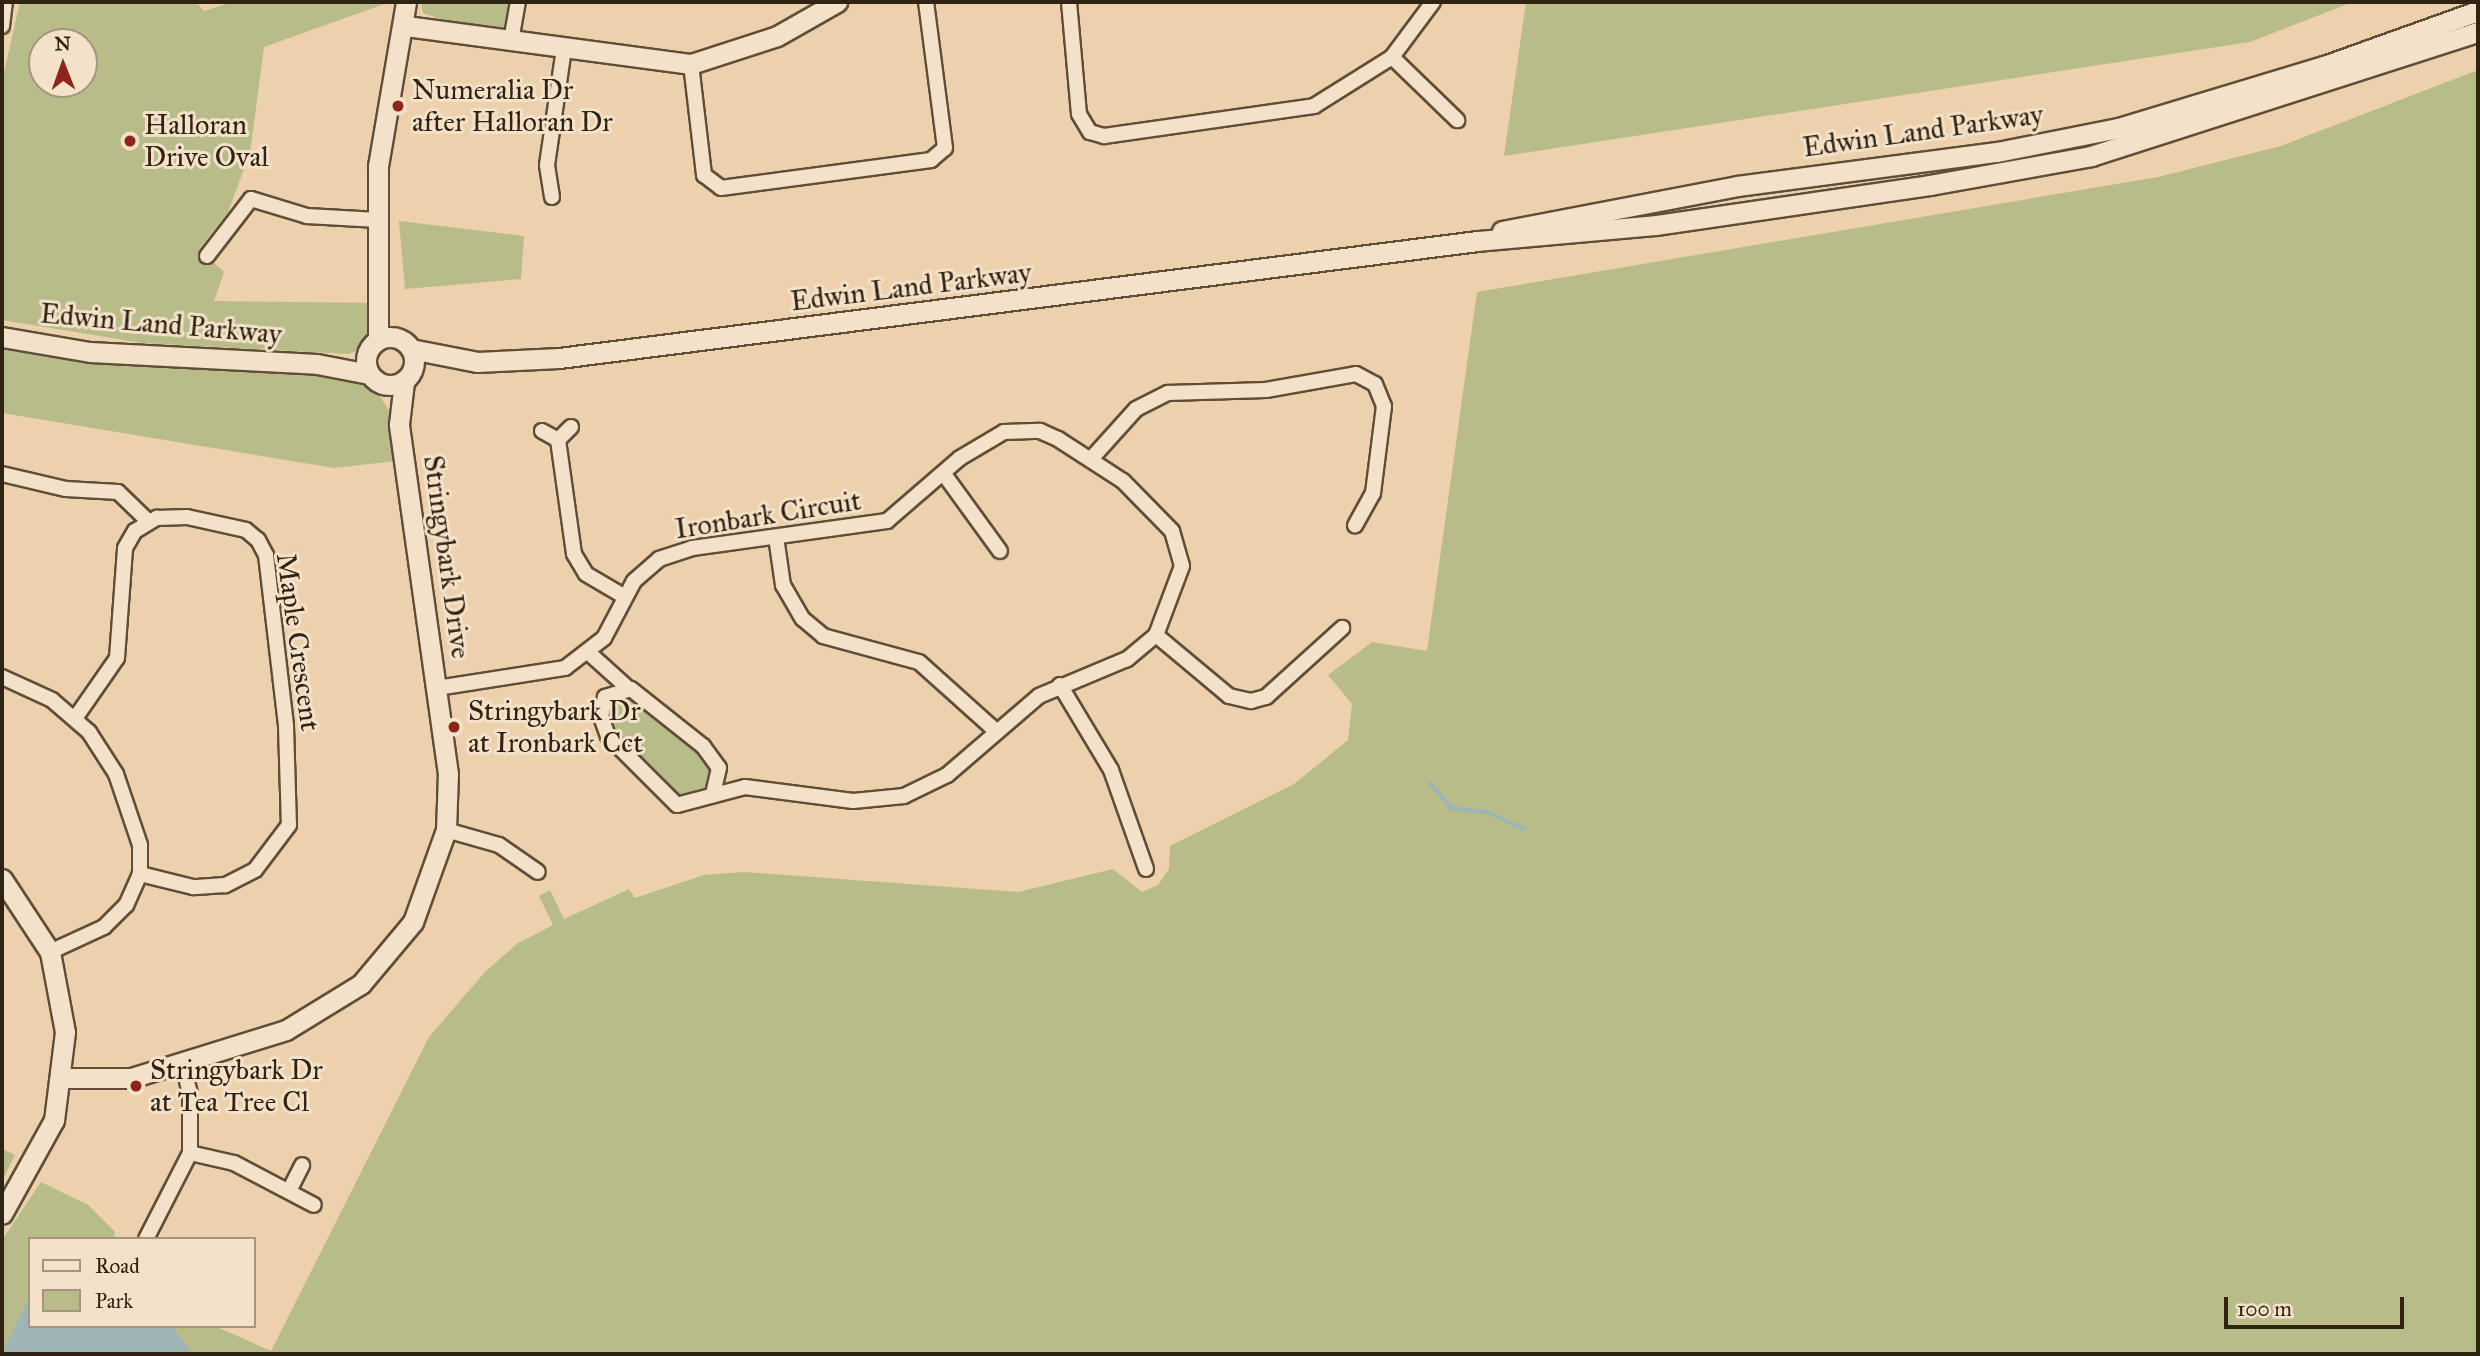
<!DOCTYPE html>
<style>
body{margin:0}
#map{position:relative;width:2480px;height:1356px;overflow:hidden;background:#ecd1ac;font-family:"IM FELL Great Primer",serif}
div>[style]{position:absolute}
.green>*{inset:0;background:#b8bc89}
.water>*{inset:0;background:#9eb4b6}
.stream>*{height:3.5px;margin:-1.75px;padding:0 1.75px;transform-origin:1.75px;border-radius:1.75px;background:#9eb4b6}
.roads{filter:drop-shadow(2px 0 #5f4e38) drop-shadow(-2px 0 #5f4e38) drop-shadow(0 2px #5f4e38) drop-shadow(0 -2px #5f4e38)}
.street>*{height:14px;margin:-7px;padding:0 7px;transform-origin:7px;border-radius:7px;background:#f3e1c9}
.secondary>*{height:19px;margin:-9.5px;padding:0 9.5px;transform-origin:9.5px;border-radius:9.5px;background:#f3e1c9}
.secondary>.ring{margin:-9.5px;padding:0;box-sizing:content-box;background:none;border:19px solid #f3e1c9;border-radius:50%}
.dots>*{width:19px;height:19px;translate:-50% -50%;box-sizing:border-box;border:4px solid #f3e1c9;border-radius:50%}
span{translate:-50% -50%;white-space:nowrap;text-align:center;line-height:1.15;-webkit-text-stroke:6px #f3e1c9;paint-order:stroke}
.poi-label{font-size:28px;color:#302311}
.left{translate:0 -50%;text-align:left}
.street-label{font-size:28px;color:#302311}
.frame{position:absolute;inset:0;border:4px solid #302311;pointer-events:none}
.legend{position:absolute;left:28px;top:1237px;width:228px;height:91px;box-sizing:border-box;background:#f3e1c9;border:2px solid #a5957f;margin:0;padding:9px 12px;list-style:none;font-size:21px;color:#302311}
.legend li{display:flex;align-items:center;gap:14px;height:35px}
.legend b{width:35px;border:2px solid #a5957f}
.north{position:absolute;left:28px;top:28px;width:70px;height:70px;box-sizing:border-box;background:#f3e1c9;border:2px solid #a5957f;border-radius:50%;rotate:359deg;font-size:19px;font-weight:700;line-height:28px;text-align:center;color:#302311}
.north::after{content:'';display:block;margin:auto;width:24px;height:32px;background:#8f2418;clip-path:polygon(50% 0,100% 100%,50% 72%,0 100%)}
.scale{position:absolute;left:2224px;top:1297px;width:180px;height:32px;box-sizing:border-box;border:4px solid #302311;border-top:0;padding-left:9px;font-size:21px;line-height:24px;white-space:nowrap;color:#302311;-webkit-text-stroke:5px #f3e1c9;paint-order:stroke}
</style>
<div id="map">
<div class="green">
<i style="clip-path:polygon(evenodd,20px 2px,196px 2px,204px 11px,232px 2px,390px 2px,264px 47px,250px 153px,228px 212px,199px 249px,224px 272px,214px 301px,372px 303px,369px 345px,349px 354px,142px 343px,2px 320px,2px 81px,20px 2px,42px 42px,84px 42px,84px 84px,42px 84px,42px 42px)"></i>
<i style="clip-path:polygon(421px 2px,511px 2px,509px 23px,501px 30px,437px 18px,423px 13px)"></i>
<i style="clip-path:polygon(1526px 2px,2353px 2px,2250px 42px,1504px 156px)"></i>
<i style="clip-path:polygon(2478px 70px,2478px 1354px,2px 1354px,2px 1240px,41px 1182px,88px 1205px,115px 1232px,114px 1239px,30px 1239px,30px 1326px,215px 1326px,271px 1351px,429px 1037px,485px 972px,518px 943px,553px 925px,539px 896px,550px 890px,564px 919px,629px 889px,635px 898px,704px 875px,744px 872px,1018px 892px,1113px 869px,1142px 892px,1158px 885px,1169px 869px,1170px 846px,1294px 784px,1348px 740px,1352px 704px,1328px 675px,1372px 642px,1427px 651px,1477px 292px,2158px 177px,2281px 146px)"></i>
<i style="clip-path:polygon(399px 221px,524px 236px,521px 279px,405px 289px)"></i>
<i style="clip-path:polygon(2px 343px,351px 379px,380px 396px,389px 411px,396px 461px,334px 468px,2px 413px)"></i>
<i style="clip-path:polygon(628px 694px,697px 748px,713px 769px,707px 793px,683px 801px,617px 740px,606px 712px,608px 703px)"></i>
<i style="clip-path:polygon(2px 1149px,15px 1155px,2px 1181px)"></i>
</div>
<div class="water">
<i style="clip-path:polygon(30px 1296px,30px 1326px,172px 1326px,193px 1354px,2px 1354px)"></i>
</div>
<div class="stream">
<i style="left:1430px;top:783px;width:33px;rotate:49deg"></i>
<i style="left:1452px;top:808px;width:38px;rotate:7deg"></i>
<i style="left:1490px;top:813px;width:38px;rotate:25deg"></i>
</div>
<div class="roads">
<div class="street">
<i style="left:1069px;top:2px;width:112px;rotate:84.9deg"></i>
<i style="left:1079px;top:114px;width:21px;rotate:59deg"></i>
<i style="left:1090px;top:132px;width:15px;rotate:16deg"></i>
<i style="left:1104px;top:136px;width:212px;rotate:-8.1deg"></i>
<i style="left:1314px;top:106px;width:92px;rotate:-32.1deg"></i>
<i style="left:1392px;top:57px;width:69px;rotate:-53.3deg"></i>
<i style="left:2px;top:26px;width:24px;rotate:-83deg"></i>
<i style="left:511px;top:41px;width:40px;rotate:-80deg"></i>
<i style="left:1392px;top:57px;width:91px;rotate:44.1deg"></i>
<i style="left:691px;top:64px;width:112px;rotate:83.3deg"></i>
<i style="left:704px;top:175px;width:21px;rotate:37deg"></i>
<i style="left:721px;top:188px;width:212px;rotate:-7.6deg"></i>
<i style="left:931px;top:160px;width:18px;rotate:-41deg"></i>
<i style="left:945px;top:148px;width:147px;rotate:-97.4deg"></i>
<i style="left:552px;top:197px;width:32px;rotate:-99deg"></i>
<i style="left:547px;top:165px;width:117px;rotate:-81.7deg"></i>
<i style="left:207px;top:256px;width:72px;rotate:-52.3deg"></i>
<i style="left:251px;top:199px;width:59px;rotate:16.9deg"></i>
<i style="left:307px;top:216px;width:71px;rotate:3.2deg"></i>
<i style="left:571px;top:427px;width:18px;rotate:135deg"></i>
<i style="left:558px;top:440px;width:115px;rotate:82deg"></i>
<i style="left:574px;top:554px;width:23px;rotate:59deg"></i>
<i style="left:586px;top:574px;width:45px;rotate:30.5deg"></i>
<i style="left:542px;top:431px;width:18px;rotate:29deg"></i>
<i style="left:1091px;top:459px;width:67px;rotate:-48deg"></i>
<i style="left:1136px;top:409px;width:36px;rotate:-27deg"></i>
<i style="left:1168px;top:393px;width:98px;rotate:-1.8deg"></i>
<i style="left:1266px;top:390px;width:91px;rotate:-10.1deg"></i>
<i style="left:1356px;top:374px;width:21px;rotate:28deg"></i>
<i style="left:1375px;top:384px;width:24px;rotate:68deg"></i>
<i style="left:1384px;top:406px;width:88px;rotate:97.2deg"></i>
<i style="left:1373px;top:493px;width:37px;rotate:119deg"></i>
<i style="left:2px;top:474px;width:66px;rotate:13.2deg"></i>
<i style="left:66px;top:489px;width:52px;rotate:3.3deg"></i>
<i style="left:118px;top:492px;width:42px;rotate:44deg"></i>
<i style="left:944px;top:474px;width:95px;rotate:54deg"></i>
<i style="left:776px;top:537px;width:49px;rotate:81.7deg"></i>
<i style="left:783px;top:585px;width:39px;rotate:60deg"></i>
<i style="left:803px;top:619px;width:26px;rotate:40deg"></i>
<i style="left:823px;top:636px;width:99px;rotate:15.2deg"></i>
<i style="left:919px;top:662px;width:103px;rotate:41.9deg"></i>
<i style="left:1156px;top:635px;width:95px;rotate:39.9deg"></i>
<i style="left:1229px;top:696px;width:23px;rotate:13deg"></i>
<i style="left:1251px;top:701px;width:16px;rotate:-15deg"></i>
<i style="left:1266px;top:697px;width:103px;rotate:-42.2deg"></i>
<i style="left:589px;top:653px;width:54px;rotate:42deg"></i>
<i style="left:2px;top:677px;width:55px;rotate:24.7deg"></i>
<i style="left:52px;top:700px;width:49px;rotate:40.9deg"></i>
<i style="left:89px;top:732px;width:50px;rotate:57.3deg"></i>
<i style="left:116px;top:774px;width:75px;rotate:71.3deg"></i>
<i style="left:140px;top:845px;width:29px;rotate:90deg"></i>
<i style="left:140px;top:874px;width:34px;rotate:114deg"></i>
<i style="left:126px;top:905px;width:31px;rotate:135deg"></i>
<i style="left:104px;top:927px;width:60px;rotate:155.2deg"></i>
<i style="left:1060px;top:685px;width:99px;rotate:59deg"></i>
<i style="left:1111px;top:770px;width:105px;rotate:70.5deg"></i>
<i style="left:437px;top:688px;width:130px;rotate:-8.9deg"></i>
<i style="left:565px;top:668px;width:49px;rotate:-37.6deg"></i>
<i style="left:604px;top:638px;width:64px;rotate:-62.2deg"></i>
<i style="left:634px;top:581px;width:33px;rotate:-41deg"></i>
<i style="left:659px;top:559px;width:35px;rotate:-18deg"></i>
<i style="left:692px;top:548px;width:197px;rotate:-7.9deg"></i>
<i style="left:887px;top:521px;width:96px;rotate:-40.8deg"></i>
<i style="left:960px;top:458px;width:51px;rotate:-30.6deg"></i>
<i style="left:1004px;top:432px;width:36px;rotate:-2deg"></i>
<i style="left:1040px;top:431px;width:20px;rotate:24deg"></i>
<i style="left:1058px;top:439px;width:77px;rotate:32.9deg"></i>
<i style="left:1123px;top:481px;width:70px;rotate:45.6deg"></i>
<i style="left:1172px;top:531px;width:36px;rotate:74deg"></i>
<i style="left:1182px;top:566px;width:74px;rotate:110.6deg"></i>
<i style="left:1156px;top:635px;width:38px;rotate:140deg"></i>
<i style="left:1127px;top:659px;width:95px;rotate:157.2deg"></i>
<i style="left:1039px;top:696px;width:121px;rotate:139.3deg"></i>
<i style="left:947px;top:775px;width:48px;rotate:154deg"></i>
<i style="left:904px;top:796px;width:51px;rotate:174.4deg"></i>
<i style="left:853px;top:801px;width:109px;rotate:-172.6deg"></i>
<i style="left:745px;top:787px;width:70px;rotate:165.2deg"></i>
<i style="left:677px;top:805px;width:98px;rotate:-135deg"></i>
<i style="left:608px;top:736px;width:20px;rotate:-110deg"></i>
<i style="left:601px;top:717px;width:20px;rotate:-79deg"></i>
<i style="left:605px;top:697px;width:27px;rotate:-17deg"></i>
<i style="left:631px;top:689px;width:92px;rotate:38.4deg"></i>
<i style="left:703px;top:746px;width:27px;rotate:54deg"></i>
<i style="left:719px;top:768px;width:28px;rotate:103deg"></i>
<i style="left:76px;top:717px;width:72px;rotate:-55.2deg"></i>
<i style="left:117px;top:658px;width:110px;rotate:-85.8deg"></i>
<i style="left:125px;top:548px;width:20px;rotate:-60deg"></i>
<i style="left:135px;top:531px;width:26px;rotate:-31deg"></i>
<i style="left:157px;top:518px;width:30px;rotate:-2deg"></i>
<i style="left:187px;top:517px;width:60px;rotate:12.4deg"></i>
<i style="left:246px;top:530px;width:16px;rotate:40deg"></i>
<i style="left:258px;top:540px;width:17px;rotate:62deg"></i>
<i style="left:266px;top:555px;width:172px;rotate:83.3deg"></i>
<i style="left:286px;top:726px;width:99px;rotate:88.3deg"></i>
<i style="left:289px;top:825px;width:56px;rotate:127.1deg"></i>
<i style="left:255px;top:870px;width:34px;rotate:153deg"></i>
<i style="left:225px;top:885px;width:32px;rotate:176deg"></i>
<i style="left:193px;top:887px;width:55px;rotate:-166.2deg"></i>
<i style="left:446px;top:830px;width:55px;rotate:15.8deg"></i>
<i style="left:499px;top:845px;width:47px;rotate:34.7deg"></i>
<i style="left:190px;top:1153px;width:45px;rotate:12.8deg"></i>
<i style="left:234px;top:1163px;width:90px;rotate:27.7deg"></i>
<i style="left:289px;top:1191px;width:29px;rotate:-63deg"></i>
<i style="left:146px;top:1239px;width:97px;rotate:-62.9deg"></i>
<i style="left:190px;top:1153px;width:59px;rotate:-90deg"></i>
<i style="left:190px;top:1094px;width:31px;rotate:-103deg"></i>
</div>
<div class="secondary">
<i style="left:406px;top:26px;width:288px;rotate:7.6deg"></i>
<i style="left:691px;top:64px;width:90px;rotate:-18deg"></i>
<i style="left:777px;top:36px;width:69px;rotate:-29.5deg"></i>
<i style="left:1502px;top:231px;width:239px;rotate:-10.8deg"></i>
<i style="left:1737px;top:186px;width:262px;rotate:-7.5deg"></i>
<i style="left:1997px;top:152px;width:123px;rotate:-11.2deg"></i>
<i style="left:2118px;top:128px;width:215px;rotate:-16.8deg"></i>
<i style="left:2324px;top:66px;width:164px;rotate:-19.7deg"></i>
<i class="ring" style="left:366px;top:337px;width:29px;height:29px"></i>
<i style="left:2px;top:337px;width:89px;rotate:9.7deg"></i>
<i style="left:90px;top:352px;width:227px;rotate:3deg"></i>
<i style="left:317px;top:364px;width:53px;rotate:10.9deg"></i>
<i style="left:378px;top:340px;width:174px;rotate:-90deg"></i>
<i style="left:378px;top:166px;width:166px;rotate:-80.3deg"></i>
<i style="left:411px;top:349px;width:67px;rotate:11.1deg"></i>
<i style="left:477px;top:362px;width:82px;rotate:-2.8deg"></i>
<i style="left:559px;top:358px;width:925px;rotate:-7.26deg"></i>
<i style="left:1477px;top:241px;width:180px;rotate:-5.1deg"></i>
<i style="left:1656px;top:225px;width:277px;rotate:-8.3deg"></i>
<i style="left:1930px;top:185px;width:164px;rotate:-10.2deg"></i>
<i style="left:2091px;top:156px;width:406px;rotate:-17.8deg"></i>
<i style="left:2px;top:879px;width:87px;rotate:56.7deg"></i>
<i style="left:50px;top:952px;width:81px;rotate:79.4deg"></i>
<i style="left:65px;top:1032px;width:89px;rotate:97.1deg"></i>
<i style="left:54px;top:1120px;width:107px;rotate:119deg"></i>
<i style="left:63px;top:1078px;width:68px"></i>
<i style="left:131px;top:1078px;width:162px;rotate:-17.2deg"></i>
<i style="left:286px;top:1030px;width:88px;rotate:-31.5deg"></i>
<i style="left:361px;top:984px;width:81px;rotate:-50deg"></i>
<i style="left:413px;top:922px;width:98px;rotate:-70.3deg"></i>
<i style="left:446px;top:830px;width:56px;rotate:-88deg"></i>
<i style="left:448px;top:774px;width:353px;rotate:-98deg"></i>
<i style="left:399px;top:424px;width:42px;rotate:-83.2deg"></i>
</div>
</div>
<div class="dots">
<i style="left:398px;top:106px;background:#8f2418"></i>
<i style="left:130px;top:141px;background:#8f2418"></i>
<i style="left:454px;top:727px;background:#8f2418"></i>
<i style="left:136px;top:1086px;background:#8f2418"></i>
</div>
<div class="poi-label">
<span class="left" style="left:412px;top:106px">Numeralia Dr<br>after Halloran Dr</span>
<span class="left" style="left:144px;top:141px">Halloran<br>Drive Oval</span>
<span class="left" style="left:468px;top:727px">Stringybark Dr<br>at Ironbark Cct</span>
<span class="left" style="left:150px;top:1086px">Stringybark Dr<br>at Tea Tree Cl</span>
</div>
<div class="street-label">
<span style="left:1923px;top:131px;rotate:-8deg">Edwin Land Parkway</span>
<span style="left:911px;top:287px;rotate:-7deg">Edwin Land Parkway</span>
<span style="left:161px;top:324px;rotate:5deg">Edwin Land Parkway</span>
<span style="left:768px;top:515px;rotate:-9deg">Ironbark Circuit</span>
<span style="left:447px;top:557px;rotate:82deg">Stringybark Drive</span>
<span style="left:298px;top:642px;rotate:82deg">Maple Crescent</span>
</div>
<div class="frame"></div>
<ul class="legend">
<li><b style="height:9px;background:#f3e1c9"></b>Road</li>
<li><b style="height:19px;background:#b8bc89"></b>Park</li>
</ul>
<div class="north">N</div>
<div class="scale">100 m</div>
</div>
